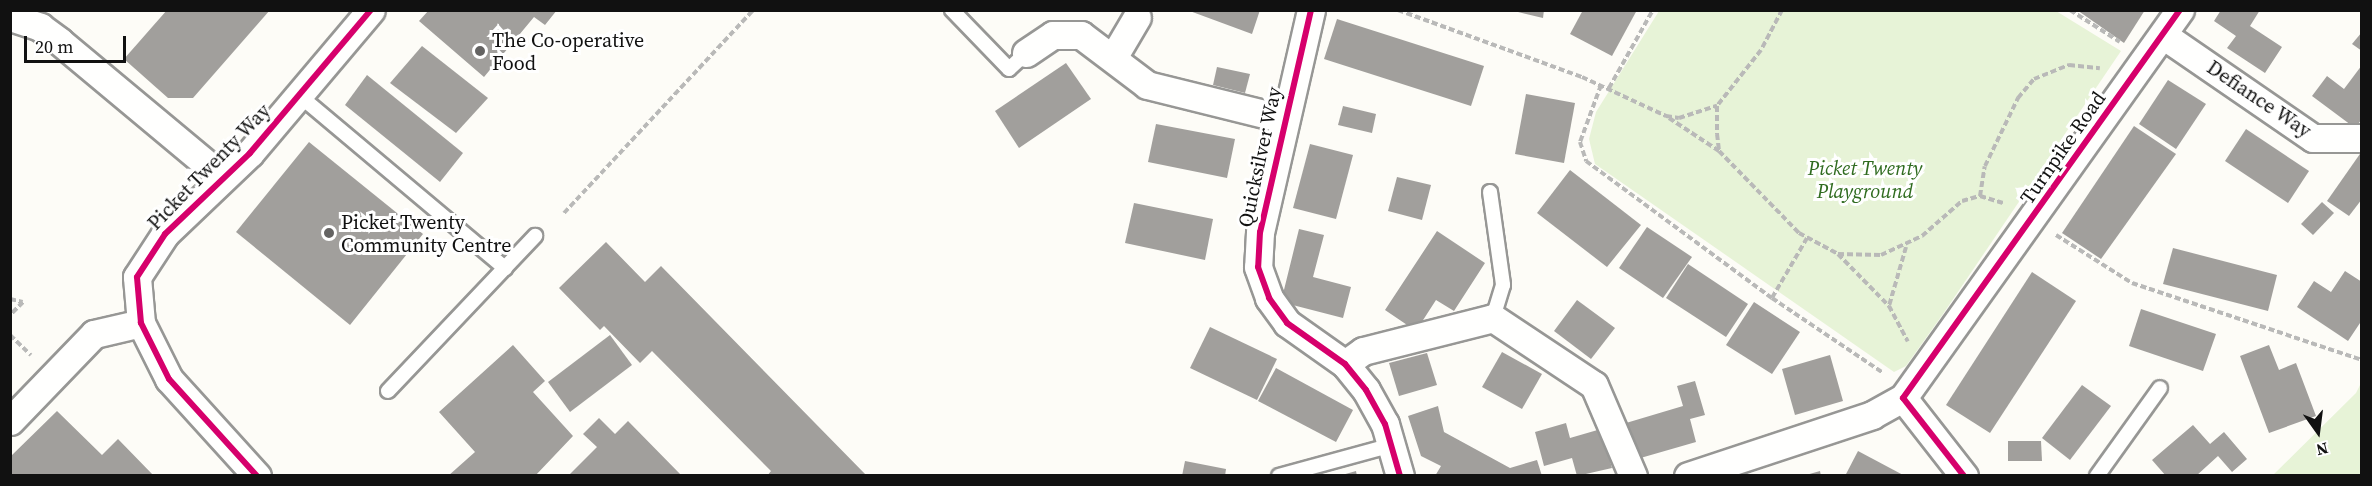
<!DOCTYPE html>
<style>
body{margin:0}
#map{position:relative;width:2372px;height:486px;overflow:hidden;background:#fdfcf7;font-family:"Source Serif 4",serif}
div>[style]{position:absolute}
.green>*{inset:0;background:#e7f3d7}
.building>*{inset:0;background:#a19f9c}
.path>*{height:4px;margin-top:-2px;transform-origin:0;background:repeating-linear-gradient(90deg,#b9b9b8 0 6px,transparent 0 9px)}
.roads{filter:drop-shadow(2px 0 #979795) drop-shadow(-2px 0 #979795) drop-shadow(0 2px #979795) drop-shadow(0 -2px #979795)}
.lane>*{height:14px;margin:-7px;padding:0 7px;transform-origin:7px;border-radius:7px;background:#fffffe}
.street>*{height:27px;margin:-13.5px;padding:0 13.5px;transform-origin:13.5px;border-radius:13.5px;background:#fffffe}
.cycleway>*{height:6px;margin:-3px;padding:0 3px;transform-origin:3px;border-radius:3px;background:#d6006c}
.dots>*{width:16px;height:16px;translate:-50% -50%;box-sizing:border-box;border:3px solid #fff;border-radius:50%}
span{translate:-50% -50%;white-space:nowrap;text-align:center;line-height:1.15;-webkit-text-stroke:6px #fff;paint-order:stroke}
.poi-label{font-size:20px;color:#111}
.left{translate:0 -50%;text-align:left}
.street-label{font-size:20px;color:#111}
.park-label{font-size:20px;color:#2f6b1f;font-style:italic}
.frame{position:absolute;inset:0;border:12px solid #111;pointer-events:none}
.north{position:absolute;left:2288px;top:402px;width:60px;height:60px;-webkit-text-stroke:4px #fff;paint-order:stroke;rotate:166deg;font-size:16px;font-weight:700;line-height:24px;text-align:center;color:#111}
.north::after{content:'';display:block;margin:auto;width:21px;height:27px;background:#111;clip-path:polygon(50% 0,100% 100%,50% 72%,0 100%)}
.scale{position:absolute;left:24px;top:36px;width:102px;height:27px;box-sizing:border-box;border:3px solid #111;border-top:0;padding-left:8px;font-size:18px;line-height:21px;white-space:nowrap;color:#111;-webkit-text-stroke:4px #fff;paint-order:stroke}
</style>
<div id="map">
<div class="green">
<i style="clip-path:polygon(1659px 11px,2056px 11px,2121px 51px,1943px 314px,1906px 366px,1894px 372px,1595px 164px,1589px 139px,1596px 112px)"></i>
<i style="clip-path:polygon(2361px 383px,2361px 475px,2273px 475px,2356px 393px)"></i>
</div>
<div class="building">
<i style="clip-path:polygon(167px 10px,270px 10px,193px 98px,168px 98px,124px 59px)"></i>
<i style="clip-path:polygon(429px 10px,557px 10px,545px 25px,534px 17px,484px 77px,419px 21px)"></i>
<i style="clip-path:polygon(1187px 10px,1260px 10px,1252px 34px)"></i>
<i style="clip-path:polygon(1510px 10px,1544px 10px,1543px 18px)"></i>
<i style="clip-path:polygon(1583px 10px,1637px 10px,1612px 56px,1570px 34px)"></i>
<i style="clip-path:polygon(2077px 10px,2145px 10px,2124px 43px)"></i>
<i style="clip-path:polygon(2221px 10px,2260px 10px,2250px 26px,2282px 47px,2265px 73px,2227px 48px,2236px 36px,2214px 21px)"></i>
<i style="clip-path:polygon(1337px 19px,1484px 66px,1471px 106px,1324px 59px)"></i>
<i style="clip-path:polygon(2362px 32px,2362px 51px,2352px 44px)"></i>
<i style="clip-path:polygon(422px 46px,488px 98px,456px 133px,390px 83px)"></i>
<i style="clip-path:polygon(1066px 63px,1091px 99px,1019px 148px,995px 111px)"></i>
<i style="clip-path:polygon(2362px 65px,2362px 119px,2355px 128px,2312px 96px,2327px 76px,2344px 89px)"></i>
<i style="clip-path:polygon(1217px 67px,1250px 74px,1245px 93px,1213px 85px)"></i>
<i style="clip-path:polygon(367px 75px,463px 153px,440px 182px,345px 105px)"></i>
<i style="clip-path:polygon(2168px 80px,2206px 104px,2176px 149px,2139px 124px)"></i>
<i style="clip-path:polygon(1526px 94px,1575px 103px,1564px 163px,1515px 154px)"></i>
<i style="clip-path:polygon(1343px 106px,1376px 114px,1372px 133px,1338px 125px)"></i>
<i style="clip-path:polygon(1156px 124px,1235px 139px,1227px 178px,1148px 162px)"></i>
<i style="clip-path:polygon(2134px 126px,2176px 154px,2101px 259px,2062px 233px)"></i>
<i style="clip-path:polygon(2246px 129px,2309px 171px,2288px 203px,2225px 161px)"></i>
<i style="clip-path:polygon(309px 142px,423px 234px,350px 325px,236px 232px)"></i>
<i style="clip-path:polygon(1310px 144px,1353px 155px,1336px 219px,1293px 208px)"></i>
<i style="clip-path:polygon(2362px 151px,2362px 199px,2349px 216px,2327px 201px)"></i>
<i style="clip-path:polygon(1570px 170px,1641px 225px,1607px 267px,1537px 213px)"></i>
<i style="clip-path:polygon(1397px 177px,1431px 185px,1422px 220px,1388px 211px)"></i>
<i style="clip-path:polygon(2322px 202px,2334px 213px,2313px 235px,2301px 224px)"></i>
<i style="clip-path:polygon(1134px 203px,1213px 219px,1205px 260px,1125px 243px)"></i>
<i style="clip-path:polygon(1647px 227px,1692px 257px,1663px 298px,1619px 268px)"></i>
<i style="clip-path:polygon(1299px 229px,1324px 235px,1313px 277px,1351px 287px,1343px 318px,1281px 302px)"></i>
<i style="clip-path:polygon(1437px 231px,1485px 263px,1454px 311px,1436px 300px,1416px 331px,1385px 310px)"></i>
<i style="clip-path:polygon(606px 242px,645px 282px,661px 266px,867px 476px,767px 476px,771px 471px,652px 351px,640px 363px,604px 326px,600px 330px,559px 288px)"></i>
<i style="clip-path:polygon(2173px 248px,2277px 275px,2268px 311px,2163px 284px)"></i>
<i style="clip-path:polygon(1688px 264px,1748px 304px,1726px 337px,1666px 298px)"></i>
<i style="clip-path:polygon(2345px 271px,2362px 282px,2362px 320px,2348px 341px,2297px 307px,2314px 281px,2331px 292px)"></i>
<i style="clip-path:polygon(2032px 272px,2076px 301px,1990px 433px,1946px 405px)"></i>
<i style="clip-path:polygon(1577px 300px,1615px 328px,1591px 359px,1554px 331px)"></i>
<i style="clip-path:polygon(1754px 302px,1800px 332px,1772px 374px,1726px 345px)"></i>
<i style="clip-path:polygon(2141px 309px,2216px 334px,2203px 371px,2129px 346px)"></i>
<i style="clip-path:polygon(1210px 327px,1277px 359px,1257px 400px,1190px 368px)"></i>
<i style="clip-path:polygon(610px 335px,632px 365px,570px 412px,548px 382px)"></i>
<i style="clip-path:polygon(513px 345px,545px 381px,533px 392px,573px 436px,535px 476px,448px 476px,475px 452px,439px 412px)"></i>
<i style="clip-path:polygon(2269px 345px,2279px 370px,2296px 363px,2316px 416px,2269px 433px,2240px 356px)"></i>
<i style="clip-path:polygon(1502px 352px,1542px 374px,1522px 409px,1482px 387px)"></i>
<i style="clip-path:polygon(1427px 353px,1437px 385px,1399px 396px,1389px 363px)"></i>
<i style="clip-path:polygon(1830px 355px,1843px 401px,1795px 415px,1782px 369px)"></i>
<i style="clip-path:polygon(1276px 368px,1353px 410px,1336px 442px,1258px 401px)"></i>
<i style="clip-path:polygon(1695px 381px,1705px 415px,1690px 419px,1696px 442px,1637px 459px,1626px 423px,1683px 406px,1677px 386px)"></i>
<i style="clip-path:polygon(2082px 385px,2111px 406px,2070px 460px,2042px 438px)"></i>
<i style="clip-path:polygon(1438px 406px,1444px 432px,1510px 468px,1537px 460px,1542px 476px,1435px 476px,1441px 466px,1421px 456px,1408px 416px)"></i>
<i style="clip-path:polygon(57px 411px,102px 455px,118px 439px,154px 476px,10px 476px,10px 457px)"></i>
<i style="clip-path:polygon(599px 418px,615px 434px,628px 421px,682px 476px,568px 476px,597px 447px,583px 434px)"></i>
<i style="clip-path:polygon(1566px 423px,1570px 438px,1601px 429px,1612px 468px,1577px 476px,1572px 458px,1544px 466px,1535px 432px)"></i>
<i style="clip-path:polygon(2193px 425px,2210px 444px,2224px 432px,2247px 459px,2232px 472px,2218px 456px,2196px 476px,2166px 476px,2152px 460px)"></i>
<i style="clip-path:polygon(2008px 441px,2041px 441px,2042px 461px,2008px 461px)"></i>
<i style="clip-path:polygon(1858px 451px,1905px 476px,1845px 476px)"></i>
<i style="clip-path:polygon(1185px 461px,1226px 469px,1225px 476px,1182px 476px)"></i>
<i style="clip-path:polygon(1356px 471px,1357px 476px,1342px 476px,1342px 475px)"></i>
<i style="clip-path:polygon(1820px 471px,1821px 476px,1807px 476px,1806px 475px)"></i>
</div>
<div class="path">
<i style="left:1398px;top:10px;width:196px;rotate:20deg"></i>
<i style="left:1582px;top:77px;width:93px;rotate:24.9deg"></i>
<i style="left:1666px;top:116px;width:13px;rotate:9deg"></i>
<i style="left:1679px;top:118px;width:40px;rotate:-18deg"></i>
<i style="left:1782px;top:10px;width:45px;rotate:117.7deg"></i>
<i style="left:1761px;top:50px;width:71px;rotate:128.2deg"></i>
<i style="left:1717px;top:106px;width:28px;rotate:90deg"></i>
<i style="left:1717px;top:134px;width:17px;rotate:83deg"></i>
<i style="left:1719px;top:151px;width:115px;rotate:45.7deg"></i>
<i style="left:1799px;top:233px;width:44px;rotate:28.3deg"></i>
<i style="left:1838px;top:254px;width:43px;rotate:1.3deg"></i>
<i style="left:1881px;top:255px;width:45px;rotate:-24.9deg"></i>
<i style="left:1922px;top:236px;width:53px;rotate:-41.2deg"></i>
<i style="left:1962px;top:201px;width:19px;rotate:-16deg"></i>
<i style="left:1980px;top:196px;width:24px;rotate:17deg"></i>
<i style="left:2070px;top:10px;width:59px;rotate:32.6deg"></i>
<i style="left:1601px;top:85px;width:61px;rotate:110.2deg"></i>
<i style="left:1580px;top:142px;width:20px;rotate:72deg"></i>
<i style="left:1586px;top:161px;width:231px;rotate:36.4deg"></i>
<i style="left:1609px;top:88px;width:90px;rotate:-60.6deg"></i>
<i style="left:1669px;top:118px;width:60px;rotate:33.4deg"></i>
<i style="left:1980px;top:196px;width:30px;rotate:-81deg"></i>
<i style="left:1985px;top:166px;width:76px;rotate:-64.1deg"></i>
<i style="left:2018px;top:98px;width:25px;rotate:-50deg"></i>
<i style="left:2034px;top:79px;width:38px;rotate:-22deg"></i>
<i style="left:2069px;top:65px;width:31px;rotate:6deg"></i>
<i style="left:564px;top:213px;width:277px;rotate:-47deg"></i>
<i style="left:2056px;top:235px;width:90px;rotate:32.3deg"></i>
<i style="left:2132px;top:283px;width:243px;rotate:18.5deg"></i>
<i style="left:1807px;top:238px;width:69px;rotate:120.3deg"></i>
<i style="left:1772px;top:298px;width:134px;rotate:34deg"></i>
<i style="left:1906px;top:247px;width:61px;rotate:106.1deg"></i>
<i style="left:1889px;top:306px;width:40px;rotate:62deg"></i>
<i style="left:1838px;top:254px;width:73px;rotate:45.6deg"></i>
<i style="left:10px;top:299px;width:13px;rotate:13deg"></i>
<i style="left:23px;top:302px;width:18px;rotate:135deg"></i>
<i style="left:10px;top:335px;width:29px;rotate:44deg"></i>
</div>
<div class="roads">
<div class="lane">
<i style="left:952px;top:10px;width:82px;rotate:46deg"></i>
<i style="left:1009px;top:69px;width:23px;rotate:-43deg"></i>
<i style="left:300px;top:96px;width:268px;rotate:40deg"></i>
<i style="left:1490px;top:192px;width:94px;rotate:82deg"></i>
<i style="left:1503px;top:285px;width:34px;rotate:107deg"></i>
<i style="left:388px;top:391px;width:214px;rotate:-46.5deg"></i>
<i style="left:1279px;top:476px;width:117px;rotate:-15.3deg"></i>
<i style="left:2097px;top:476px;width:108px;rotate:-54.4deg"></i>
</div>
<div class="street">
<i style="left:1311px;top:10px;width:228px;rotate:102.9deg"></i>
<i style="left:1260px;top:232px;width:35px;rotate:93deg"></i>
<i style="left:1258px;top:267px;width:33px;rotate:70deg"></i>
<i style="left:1269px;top:298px;width:31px;rotate:54deg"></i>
<i style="left:1287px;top:323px;width:71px;rotate:35.3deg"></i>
<i style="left:1345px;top:364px;width:33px;rotate:51deg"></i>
<i style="left:1366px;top:390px;width:39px;rotate:61deg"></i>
<i style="left:1385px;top:424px;width:54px;rotate:73.9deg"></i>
<i style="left:10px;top:17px;width:32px;rotate:18deg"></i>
<i style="left:40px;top:27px;width:24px;rotate:36deg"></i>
<i style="left:59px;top:41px;width:211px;rotate:39.8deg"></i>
<i style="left:2163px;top:35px;width:182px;rotate:34.5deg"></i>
<i style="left:2313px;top:138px;width:49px"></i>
<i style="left:1026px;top:53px;width:32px;rotate:-34deg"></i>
<i style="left:1053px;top:35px;width:28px"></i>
<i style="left:1081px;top:35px;width:83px;rotate:37.1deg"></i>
<i style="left:1147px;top:85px;width:141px;rotate:13.9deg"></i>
<i style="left:1114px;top:56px;width:45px;rotate:-59.5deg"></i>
<i style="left:1345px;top:364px;width:22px;rotate:-36deg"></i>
<i style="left:1363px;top:351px;width:134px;rotate:-14.2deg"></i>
<i style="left:1493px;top:318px;width:121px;rotate:33.6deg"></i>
<i style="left:1594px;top:385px;width:99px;rotate:66.8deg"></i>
<i style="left:10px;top:421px;width:121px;rotate:-46deg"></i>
<i style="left:94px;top:334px;width:48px;rotate:-13.2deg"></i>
<i style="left:257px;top:476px;width:131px;rotate:-132.2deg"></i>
<i style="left:169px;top:379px;width:63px;rotate:-116.6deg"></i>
<i style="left:141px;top:323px;width:46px;rotate:-95deg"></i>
<i style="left:137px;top:277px;width:51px;rotate:-56.9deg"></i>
<i style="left:165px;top:234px;width:117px;rotate:-43.6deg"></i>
<i style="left:250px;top:153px;width:187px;rotate:-49.8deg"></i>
<i style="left:1688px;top:476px;width:194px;rotate:-18.3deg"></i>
<i style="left:1872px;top:415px;width:35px;rotate:-29deg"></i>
<i style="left:1964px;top:476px;width:99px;rotate:-128deg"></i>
<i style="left:1903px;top:398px;width:477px;rotate:-54.5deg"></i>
</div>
</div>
<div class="cycleway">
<i style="left:1311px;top:10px;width:228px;rotate:102.9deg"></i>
<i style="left:1260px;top:232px;width:35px;rotate:93deg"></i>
<i style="left:1258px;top:267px;width:33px;rotate:70deg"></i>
<i style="left:1269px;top:298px;width:31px;rotate:54deg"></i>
<i style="left:1287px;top:323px;width:71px;rotate:35.3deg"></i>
<i style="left:1345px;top:364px;width:33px;rotate:51deg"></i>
<i style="left:1366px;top:390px;width:39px;rotate:61deg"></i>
<i style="left:1385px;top:424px;width:54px;rotate:73.9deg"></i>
<i style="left:257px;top:476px;width:131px;rotate:-132.2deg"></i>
<i style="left:169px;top:379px;width:63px;rotate:-116.6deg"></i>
<i style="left:141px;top:323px;width:46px;rotate:-95deg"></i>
<i style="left:137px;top:277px;width:51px;rotate:-56.9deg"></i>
<i style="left:165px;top:234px;width:117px;rotate:-43.6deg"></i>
<i style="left:250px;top:153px;width:187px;rotate:-49.8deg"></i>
<i style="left:1964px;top:476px;width:99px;rotate:-128deg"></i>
<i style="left:1903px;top:398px;width:477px;rotate:-54.5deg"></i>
</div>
<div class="dots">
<i style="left:480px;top:51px;background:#646362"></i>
<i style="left:329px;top:233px;background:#646362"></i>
</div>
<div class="poi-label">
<span class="left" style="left:492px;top:52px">The Co-operative<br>Food</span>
<span class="left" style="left:341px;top:234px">Picket Twenty<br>Community Centre</span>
</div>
<div class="street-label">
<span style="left:2259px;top:99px;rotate:34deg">Defiance Way</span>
<span style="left:2063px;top:148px;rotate:-55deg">Turnpike Road</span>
<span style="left:1260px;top:157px;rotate:-78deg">Quicksilver Way</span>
<span style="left:209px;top:167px;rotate:-46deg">Picket Twenty Way</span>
</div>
<div class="park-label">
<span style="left:1865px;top:180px">Picket Twenty<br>Playground</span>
</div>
<div class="frame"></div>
<div class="north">N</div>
<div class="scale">20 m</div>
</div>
